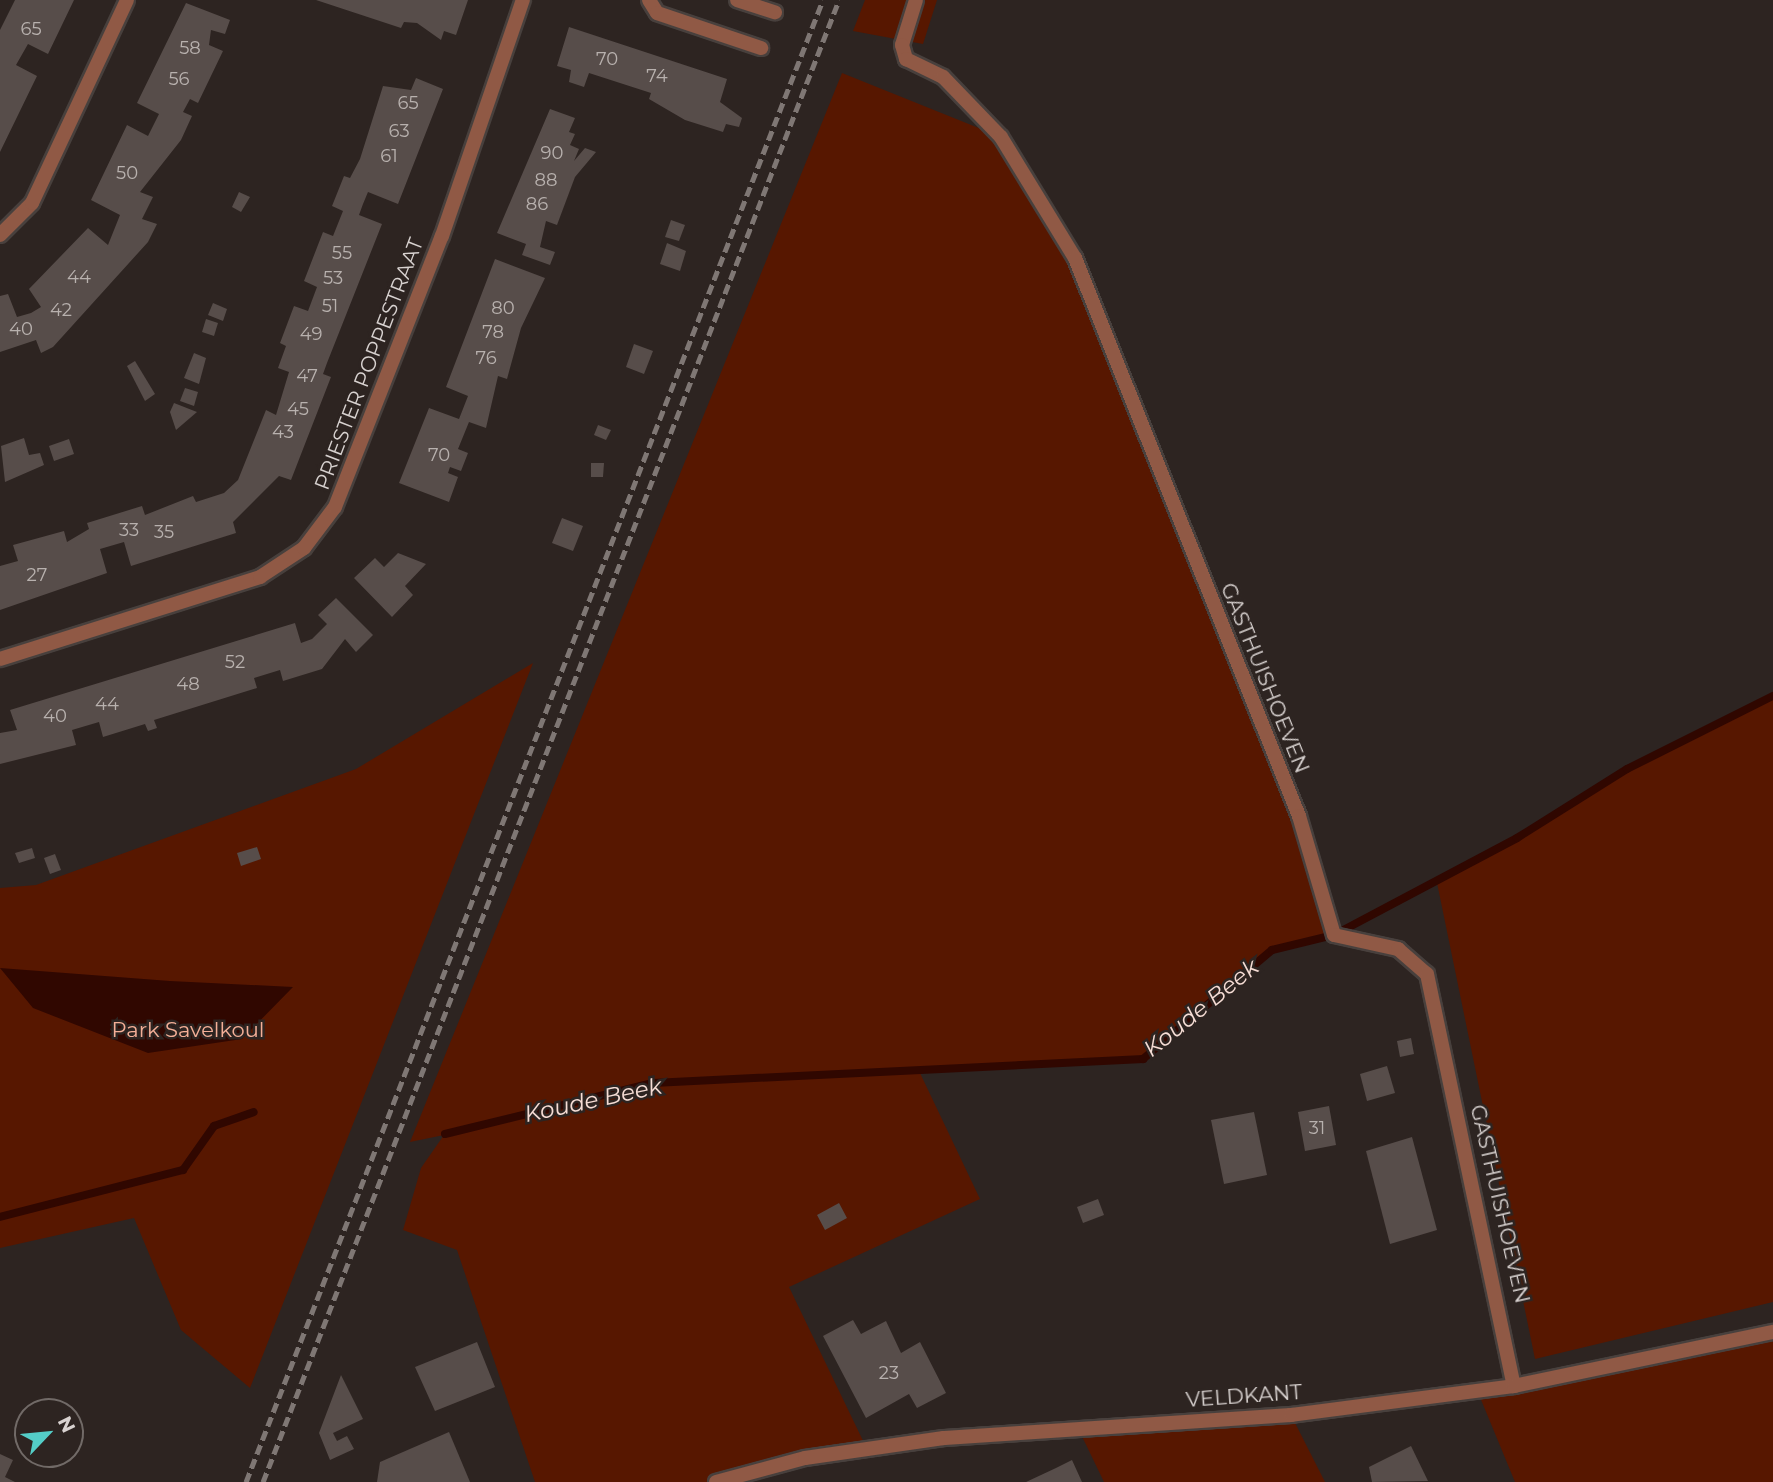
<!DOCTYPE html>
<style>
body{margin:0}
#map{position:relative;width:1773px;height:1482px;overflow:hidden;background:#2d2421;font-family:Montserrat,sans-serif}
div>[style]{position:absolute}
.green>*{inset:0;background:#571700}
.water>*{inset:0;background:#300700}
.stream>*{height:8px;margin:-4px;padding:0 4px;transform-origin:4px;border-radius:4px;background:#300700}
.building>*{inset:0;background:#574d4a}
.roads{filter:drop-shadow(2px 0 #48403d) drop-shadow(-2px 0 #48403d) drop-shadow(0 2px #48403d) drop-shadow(0 -2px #48403d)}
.minor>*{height:14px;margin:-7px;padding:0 7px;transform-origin:7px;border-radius:7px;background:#905945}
.rail>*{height:5px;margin-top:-2.5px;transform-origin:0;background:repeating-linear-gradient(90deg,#7f7774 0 10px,transparent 0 15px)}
span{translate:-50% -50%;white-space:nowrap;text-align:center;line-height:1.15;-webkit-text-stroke:5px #2d2421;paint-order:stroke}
.number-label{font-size:18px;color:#b8b1ae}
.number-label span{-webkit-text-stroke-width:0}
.street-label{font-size:21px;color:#d8d2d0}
.park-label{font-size:21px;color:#f4af97}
.water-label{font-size:23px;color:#f6ddd5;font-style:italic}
.north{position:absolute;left:14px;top:1398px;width:70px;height:70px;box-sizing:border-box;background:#2d2421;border:2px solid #716a67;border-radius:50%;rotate:64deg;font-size:19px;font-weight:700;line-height:28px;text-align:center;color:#d8d2d0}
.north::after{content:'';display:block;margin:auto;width:24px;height:32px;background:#54cdc7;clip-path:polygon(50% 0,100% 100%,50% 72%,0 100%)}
</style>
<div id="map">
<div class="green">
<i style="clip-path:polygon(865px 0,937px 0,923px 44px,853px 31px)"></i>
<i style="clip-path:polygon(842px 73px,1001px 137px,1075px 258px,1242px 674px,1334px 935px,1272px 950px,1143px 1059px,920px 1073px,980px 1199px,789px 1287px,867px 1449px,716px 1482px,535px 1482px,457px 1250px,403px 1230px,421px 1168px,444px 1135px,410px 1142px)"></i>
<i style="clip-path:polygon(533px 663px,250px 1388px,181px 1330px,134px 1218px,0 1248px,0 888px,36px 885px,356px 769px)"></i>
<i style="clip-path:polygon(1773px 696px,1773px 1302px,1535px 1359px,1436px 878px,1517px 838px,1627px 769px)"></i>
<i style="clip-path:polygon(1773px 1331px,1773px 1482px,1515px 1482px,1477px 1390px)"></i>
<i style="clip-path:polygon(1291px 1415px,1325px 1482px,1104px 1482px,1077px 1426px)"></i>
</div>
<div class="water">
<i style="clip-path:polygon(0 968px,170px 981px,293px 987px,242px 1039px,148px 1053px,33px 1008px)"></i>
</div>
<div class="stream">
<i style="left:445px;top:1134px;width:214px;rotate:-13.8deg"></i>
<i style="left:653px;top:1083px;width:491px;rotate:-2.8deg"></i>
<i style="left:1143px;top:1059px;width:169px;rotate:-40.2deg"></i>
<i style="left:1272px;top:950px;width:64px;rotate:-13.6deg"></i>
<i style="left:1334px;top:935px;width:207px;rotate:-27.9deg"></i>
<i style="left:1517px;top:838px;width:130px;rotate:-32.1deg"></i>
<i style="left:1627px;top:769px;width:163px;rotate:-26.6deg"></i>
<i style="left:0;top:1217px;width:189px;rotate:-14.4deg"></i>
<i style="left:183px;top:1170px;width:54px;rotate:-54.8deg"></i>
<i style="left:214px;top:1126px;width:42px;rotate:-19.3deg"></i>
</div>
<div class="building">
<i style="clip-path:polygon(15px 0,74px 0,48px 54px,28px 44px,16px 65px,37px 76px,0 152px,0 30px)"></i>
<i style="clip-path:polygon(316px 0,468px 0,456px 35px,444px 31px,441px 40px,417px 23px,404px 22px,401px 28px)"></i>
<i style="clip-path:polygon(186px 3px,230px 20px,225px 34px,211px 30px,209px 45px,223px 51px,198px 103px,190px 99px,183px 112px,192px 116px,181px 140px,140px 192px,153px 197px,142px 219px,157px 224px,148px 242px,53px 347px,41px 353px,36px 340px,0 352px,0 296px,8px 294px,17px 317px,31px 313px,41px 307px,29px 289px,88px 228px,108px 245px,120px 215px,91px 200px,127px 125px,148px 136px,159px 114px,137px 103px)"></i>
<i style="clip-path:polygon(569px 27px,727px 79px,720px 102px,742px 118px,739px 127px,726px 124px,723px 132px,685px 120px,649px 99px,651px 93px,589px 73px,584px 87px,569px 82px,571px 70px,557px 66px)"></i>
<i style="clip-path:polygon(416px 78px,443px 89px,398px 204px,368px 192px,363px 204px,359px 215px,382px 224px,327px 363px,323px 374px,331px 377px,291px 480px,279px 476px,233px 522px,236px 533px,131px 566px,124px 542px,100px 549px,107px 573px,0 610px,0 566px,18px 561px,13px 545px,64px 531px,67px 542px,89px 529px,87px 523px,142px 506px,145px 515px,193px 496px,196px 502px,224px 493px,238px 480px,266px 410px,276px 415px,289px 372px,278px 368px,286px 346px,280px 343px,294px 306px,308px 311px,317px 287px,304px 281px,323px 232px,333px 236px,343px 211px,332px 206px,344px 176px,350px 178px,360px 159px,383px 86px,411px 90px)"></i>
<i style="clip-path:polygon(550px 109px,575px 118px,569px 132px,575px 134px,570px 145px,579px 149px,574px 161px,585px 148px,596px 152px,575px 177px,557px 225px,546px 221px,540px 247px,555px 252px,550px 265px,522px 255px,526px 244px,497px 233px)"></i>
<i style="clip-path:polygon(239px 192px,250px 197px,241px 212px,232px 207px)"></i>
<i style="clip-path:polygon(671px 220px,685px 225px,679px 241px,665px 237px)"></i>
<i style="clip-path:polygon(667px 243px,686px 251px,680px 271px,660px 264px)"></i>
<i style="clip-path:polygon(495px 259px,545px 278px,521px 328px,507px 379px,498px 376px,486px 428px,469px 422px,458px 449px,468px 453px,461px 471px,450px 467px,448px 473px,458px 477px,449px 502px,399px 483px,429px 408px,459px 419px,468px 396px,446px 387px)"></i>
<i style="clip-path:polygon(213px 303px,227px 309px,223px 321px,208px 315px)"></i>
<i style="clip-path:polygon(206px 319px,218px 323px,214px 336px,202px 332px)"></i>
<i style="clip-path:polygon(634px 344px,653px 351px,644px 374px,626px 367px)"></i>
<i style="clip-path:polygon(194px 353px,206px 358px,199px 384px,184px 378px)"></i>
<i style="clip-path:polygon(135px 361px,155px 394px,145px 401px,127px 366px)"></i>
<i style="clip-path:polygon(185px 388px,198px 392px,194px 406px,180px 401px)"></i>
<i style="clip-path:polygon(174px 403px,197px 412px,176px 430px,170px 412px)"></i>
<i style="clip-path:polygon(598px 425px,611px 430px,606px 440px,594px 435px)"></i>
<i style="clip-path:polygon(24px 438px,29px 455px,40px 453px,44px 465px,5px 482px,1px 446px)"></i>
<i style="clip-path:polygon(69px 439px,74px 454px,54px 461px,49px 446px)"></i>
<i style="clip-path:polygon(591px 463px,604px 463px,603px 477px,591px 477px)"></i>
<i style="clip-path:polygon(562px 518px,583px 526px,573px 551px,552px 543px)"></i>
<i style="clip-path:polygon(398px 553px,426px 564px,405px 586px,413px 595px,392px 617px,354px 578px,375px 558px,384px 567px)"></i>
<i style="clip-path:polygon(336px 598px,373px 635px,356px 652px,345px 639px,322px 669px,283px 681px,280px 670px,254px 678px,257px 688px,154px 720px,157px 728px,148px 731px,145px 724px,103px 737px,99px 722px,72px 730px,76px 745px,0 764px,0 733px,17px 730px,10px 710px,295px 623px,301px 643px,312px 639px,327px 624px,318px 615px)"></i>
<i style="clip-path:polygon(257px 847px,261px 859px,241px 866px,237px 853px)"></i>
<i style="clip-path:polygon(32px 848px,35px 858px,19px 863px,15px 853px)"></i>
<i style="clip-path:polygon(55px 854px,61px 870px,50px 874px,44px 858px)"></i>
<i style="clip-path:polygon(1411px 1038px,1414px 1054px,1400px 1057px,1397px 1041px)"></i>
<i style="clip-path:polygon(1387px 1066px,1395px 1093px,1367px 1101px,1360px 1074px)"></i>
<i style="clip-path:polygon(1329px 1106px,1336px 1145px,1305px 1151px,1298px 1112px)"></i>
<i style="clip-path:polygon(1254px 1112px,1267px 1175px,1224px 1184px,1211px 1120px)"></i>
<i style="clip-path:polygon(1412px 1137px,1437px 1230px,1390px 1244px,1366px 1151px)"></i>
<i style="clip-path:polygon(1098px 1199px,1104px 1215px,1083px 1223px,1077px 1207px)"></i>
<i style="clip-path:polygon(839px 1203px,847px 1218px,825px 1230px,817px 1215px)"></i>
<i style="clip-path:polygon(853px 1320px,861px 1334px,886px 1321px,901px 1353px,920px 1342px,946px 1393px,917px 1408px,909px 1394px,866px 1418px,823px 1336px)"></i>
<i style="clip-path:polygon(477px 1342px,495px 1387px,435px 1411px,415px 1367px)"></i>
<i style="clip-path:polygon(341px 1375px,363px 1419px,333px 1433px,337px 1441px,347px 1436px,354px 1449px,330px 1460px,319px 1433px)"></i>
<i style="clip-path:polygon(449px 1432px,470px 1482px,377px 1482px,380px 1462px)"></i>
<i style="clip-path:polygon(1411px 1446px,1428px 1481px,1372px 1482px,1369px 1467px)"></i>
<i style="clip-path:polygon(0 1454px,13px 1460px,5px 1477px,15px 1482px,0 1482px)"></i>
<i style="clip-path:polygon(1072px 1460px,1082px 1482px,1026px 1482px,1056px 1468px)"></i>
</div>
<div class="roads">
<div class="minor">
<i style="left:649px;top:0;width:15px;rotate:58deg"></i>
<i style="left:657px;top:13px;width:110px;rotate:18.6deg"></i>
<i style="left:737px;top:0;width:40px;rotate:18deg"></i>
<i style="left:916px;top:0;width:47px;rotate:107.3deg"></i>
<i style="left:902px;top:45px;width:15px;rotate:74deg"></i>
<i style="left:906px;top:59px;width:41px;rotate:25.9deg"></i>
<i style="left:943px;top:77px;width:83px;rotate:46deg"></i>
<i style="left:1001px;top:137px;width:142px;rotate:58.6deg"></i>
<i style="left:1075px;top:258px;width:601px;rotate:68.13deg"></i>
<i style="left:1299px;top:816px;width:124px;rotate:73.6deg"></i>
<i style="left:1334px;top:935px;width:66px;rotate:12.3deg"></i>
<i style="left:1398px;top:949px;width:38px;rotate:41deg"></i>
<i style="left:1427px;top:974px;width:421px;rotate:78.1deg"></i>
<i style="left:0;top:235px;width:45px;rotate:-45deg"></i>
<i style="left:32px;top:203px;width:224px;rotate:-64.9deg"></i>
<i style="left:0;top:659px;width:273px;rotate:-17.5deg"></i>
<i style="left:260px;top:577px;width:53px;rotate:-33.4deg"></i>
<i style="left:304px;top:548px;width:51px;rotate:-52.9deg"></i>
<i style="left:335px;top:507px;width:291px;rotate:-68.5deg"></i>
<i style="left:442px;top:236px;width:250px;rotate:-71.1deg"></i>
<i style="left:716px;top:1482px;width:92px;rotate:-15.1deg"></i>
<i style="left:805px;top:1458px;width:140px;rotate:-8.2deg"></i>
<i style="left:944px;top:1438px;width:348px;rotate:-3.8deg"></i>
<i style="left:1291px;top:1415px;width:225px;rotate:-7.4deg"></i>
<i style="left:1514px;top:1386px;width:265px;rotate:-11.8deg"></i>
</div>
</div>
<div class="rail">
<i style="left:246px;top:1482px;width:1590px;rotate:-68.73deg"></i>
<i style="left:263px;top:1482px;width:1590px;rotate:-68.76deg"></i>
</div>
<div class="number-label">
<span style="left:31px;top:29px">65</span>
<span style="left:190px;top:48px">58</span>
<span style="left:607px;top:59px">70</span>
<span style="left:657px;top:76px">74</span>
<span style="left:179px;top:79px">56</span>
<span style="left:408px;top:103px">65</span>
<span style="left:399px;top:131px">63</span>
<span style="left:552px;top:153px">90</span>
<span style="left:389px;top:156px">61</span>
<span style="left:127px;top:173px">50</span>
<span style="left:546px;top:180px">88</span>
<span style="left:537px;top:204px">86</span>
<span style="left:342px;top:253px">55</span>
<span style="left:79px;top:277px">44</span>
<span style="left:333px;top:278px">53</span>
<span style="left:330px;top:306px">51</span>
<span style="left:503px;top:308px">80</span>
<span style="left:61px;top:310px">42</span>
<span style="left:21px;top:329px">40</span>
<span style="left:493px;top:332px">78</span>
<span style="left:311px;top:334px">49</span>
<span style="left:486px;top:358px">76</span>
<span style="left:307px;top:376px">47</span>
<span style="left:298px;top:409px">45</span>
<span style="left:283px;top:432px">43</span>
<span style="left:439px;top:455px">70</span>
<span style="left:129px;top:530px">33</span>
<span style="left:164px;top:532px">35</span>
<span style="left:37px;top:575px">27</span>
<span style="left:235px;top:662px">52</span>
<span style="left:188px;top:684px">48</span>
<span style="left:107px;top:704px">44</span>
<span style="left:55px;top:716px">40</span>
<span style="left:1317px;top:1128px">31</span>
<span style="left:889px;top:1373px">23</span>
</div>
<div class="street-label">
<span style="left:369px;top:364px;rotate:-69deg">PRIESTER POPPESTRAAT</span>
<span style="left:1265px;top:678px;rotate:68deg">GASTHUISHOEVEN</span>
<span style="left:1500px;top:1204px;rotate:77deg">GASTHUISHOEVEN</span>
<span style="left:1244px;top:1396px;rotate:-4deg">VELDKANT</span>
</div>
<div class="park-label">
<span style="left:188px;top:1030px">Park Savelkoul</span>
</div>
<div class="water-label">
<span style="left:1201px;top:1008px;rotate:-39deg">Koude Beek</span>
<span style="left:593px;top:1100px;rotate:-12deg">Koude Beek</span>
</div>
<div class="north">N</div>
</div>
